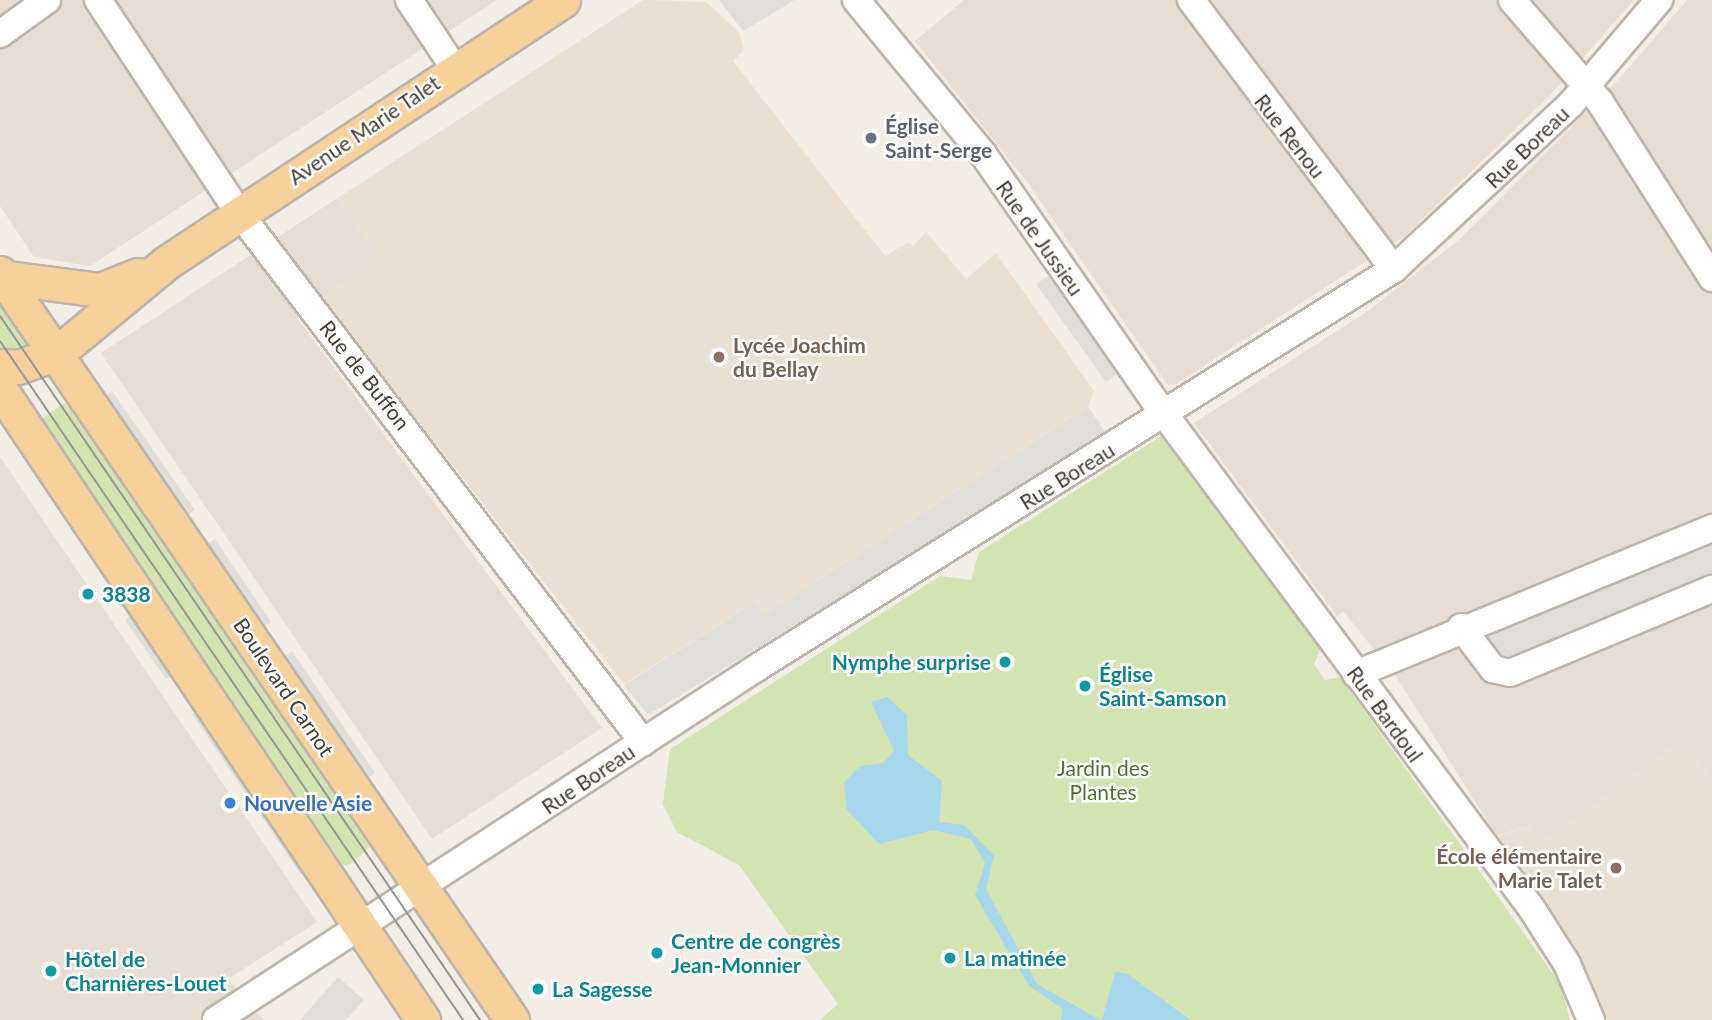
<!DOCTYPE html>
<meta charset="utf-8">
<style>
body{margin:0}
#map{position:relative;width:1712px;height:1020px;overflow:hidden;background:#f2ede7;font-family:Lato,sans-serif}
div>[style]{position:absolute}
.residential>*{inset:0;background:#e6ded5}
.education>*{inset:0;background:#eae0d2}
.green>*{inset:0;background:#d3e3b2}
.parking>*{inset:0;background:#e0dedb}
.water>*{inset:0;background:#a7d7eb}
.roads{filter:drop-shadow(2px 0 #bdb4aa) drop-shadow(-2px 0 #bdb4aa) drop-shadow(0 2px #bdb4aa) drop-shadow(0 -2px #bdb4aa)}
.minor>*{height:26px;margin:-13px;padding:0 13px;transform-origin:13px;border-radius:13px;background:#fff}
.major>*{height:33px;margin:-16.5px;padding:0 16.5px;transform-origin:16.5px;border-radius:16.5px;background:#f7d19b}
.tram>*{height:2px;margin:-1px;padding:0 1px;transform-origin:1px;border-radius:1px;background:#959595}
.dots>*{width:19px;height:19px;translate:-50% -50%;box-sizing:border-box;border:4px solid #fff;border-radius:50%}
span{translate:-50% -50%;white-space:nowrap;text-align:center;line-height:1.15;-webkit-text-stroke:5px #fff;paint-order:stroke}
.worship-label{font-size:21px;color:#5b616d;font-weight:700}
.left{translate:0 -50%;text-align:left}
.street-label{font-size:21px;color:#443d36}
.education-label{font-size:21px;color:#785e54;font-weight:700}
.right{translate:-100% -50%;text-align:right}
.culture-label{font-size:21px;color:#0d838f;font-weight:700}
.park-label{font-size:21px;color:#50722e}
.shop-label{font-size:21px;color:#366cbe;font-weight:700}
</style>
<div id="map">
<div class="residential">
<i style="clip-path:polygon(0 0,497px 0,90px 266px,34px 257px,0 206px)"></i>
<i style="clip-path:polygon(964px 0,1634px 0,1552px 93px,1405px 236px,1174px 385px,1167px 384px,1027px 182px,915px 41px)"></i>
<i style="clip-path:polygon(1687px 0,1712px 0,1712px 781px,1682px 741px,1541px 844px,1527px 826px,1497px 836px,1397px 678px,1344px 612px,1337px 616px,1194px 423px,1368px 311px,1461px 238px,1620px 78px)"></i>
<i style="clip-path:polygon(336px 199px,379px 255px,297px 318px,602px 728px,432px 839px,101px 353px)"></i>
<i style="clip-path:polygon(0 457px,317px 922px,228px 979px,264px 1020px,0 1020px)"></i>
</div>
<div class="education">
<i style="clip-path:polygon(643px 0,706px 2px,739px 32px,744px 50px,733px 61px,885px 256px,909px 242px,913px 246px,926px 232px,966px 279px,996px 253px,1094px 391px,1088px 407px,764px 615px,755px 602px,624px 684px,322px 298px,378px 254px,336px 199px)"></i>
<i style="clip-path:polygon(1682px 741px,1712px 781px,1712px 1020px,1604px 1020px,1576px 947px,1497px 837px,1527px 826px,1541px 844px)"></i>
</div>
<div class="green">
<i style="clip-path:polygon(0 295px,32px 342px,31px 350px,0 351px)"></i>
<i style="clip-path:polygon(66px 402px,74px 403px,374px 843px,349px 865px,343px 865px,40px 420px)"></i>
<i style="clip-path:polygon(1163px 435px,1320px 650px,1314px 664px,1325px 680px,1340px 677px,1561px 985px,1570px 1020px,820px 1020px,838px 1004px,739px 865px,677px 832px,663px 804px,670px 749px,940px 576px,971px 580px,979px 552px)"></i>
</div>
<div class="parking">
<i style="clip-path:polygon(719px 0,795px 0,743px 31px)"></i>
<i style="clip-path:polygon(93px 11px,212px 185px,201px 181px,90px 21px)"></i>
<i style="clip-path:polygon(1048px 276px,1118px 373px,1106px 382px,1036px 284px)"></i>
<i style="clip-path:polygon(112px 391px,195px 510px,187px 516px,105px 397px)"></i>
<i style="clip-path:polygon(1088px 407px,1107px 434px,648px 715px,624px 685px,755px 602px,764px 615px)"></i>
<i style="clip-path:polygon(215px 539px,271px 622px,263px 627px,207px 544px)"></i>
<i style="clip-path:polygon(1712px 541px,1712px 580px,1508px 667px,1486px 634px)"></i>
<i style="clip-path:polygon(132px 615px,173px 674px,166px 679px,125px 620px)"></i>
<i style="clip-path:polygon(292px 651px,375px 773px,368px 778px,285px 656px)"></i>
<i style="clip-path:polygon(198px 710px,307px 871px,301px 875px,192px 714px)"></i>
<i style="clip-path:polygon(338px 977px,364px 1000px,346px 1020px,300px 1020px)"></i>
</div>
<div class="water">
<i style="clip-path:polygon(887px 697px,907px 715px,908px 755px,942px 781px,939px 822px,964px 825px,994px 855px,986px 889px,1037px 984px,1100px 1020px,1061px 1020px,1063px 1009px,1029px 986px,975px 895px,985px 863px,971px 839px,933px 830px,879px 844px,847px 810px,844px 783px,860px 766px,883px 763px,894px 751px,871px 702px)"></i>
<i style="clip-path:polygon(1115px 972px,1128px 974px,1190px 1020px,1102px 1020px)"></i>
</div>
<div class="roads">
<div class="minor">
<i style="left:98px;top:0;width:255px;rotate:56.5deg"></i>
<i style="left:239px;top:213px;width:666px;rotate:52.63deg"></i>
<i style="left:409px;top:0;width:83px;rotate:56.3deg"></i>
<i style="left:856px;top:0;width:200px;rotate:50.5deg"></i>
<i style="left:983px;top:154px;width:303px;rotate:55.2deg"></i>
<i style="left:1156px;top:403px;width:630px;rotate:53.38deg"></i>
<i style="left:1532px;top:909px;width:65px;rotate:57.5deg"></i>
<i style="left:1567px;top:964px;width:61px;rotate:66.8deg"></i>
<i style="left:1191px;top:0;width:337px;rotate:53deg"></i>
<i style="left:1512px;top:0;width:135px;rotate:49.2deg"></i>
<i style="left:1600px;top:102px;width:209px;rotate:57.5deg"></i>
<i style="left:0;top:34px;width:58px;rotate:-35.9deg"></i>
<i style="left:1461px;top:627px;width:53px;rotate:52.7deg"></i>
<i style="left:1493px;top:669px;width:17px;rotate:13deg"></i>
<i style="left:1510px;top:673px;width:219px;rotate:-22.6deg"></i>
<i style="left:1356px;top:674px;width:385px;rotate:-22.3deg"></i>
<i style="left:216px;top:1020px;width:647px;rotate:-33.08deg"></i>
<i style="left:758px;top:667px;width:750px;rotate:-32.04deg"></i>
<i style="left:1394px;top:269px;width:241px;rotate:-43deg"></i>
<i style="left:1570px;top:105px;width:138px;rotate:-49.7deg"></i>
</div>
<div class="major">
<i style="left:0;top:273px;width:906px;rotate:55.57deg"></i>
<i style="left:0;top:277px;width:101px;rotate:7.4deg"></i>
<i style="left:100px;top:290px;width:41px;rotate:-21.5deg"></i>
<i style="left:0;top:366px;width:18px;rotate:3deg"></i>
<i style="left:18px;top:367px;width:41px;rotate:-19.7deg"></i>
<i style="left:57px;top:353px;width:141px;rotate:-39.5deg"></i>
<i style="left:166px;top:263px;width:476px;rotate:-33.5deg"></i>
<i style="left:0;top:389px;width:760px;rotate:56.16deg"></i>
</div>
</div>
<div class="tram">
<i style="left:0;top:316px;width:852px;rotate:55.71deg"></i>
<i style="left:0;top:341px;width:822px;rotate:55.71deg"></i>
</div>
<div class="dots">
<i style="left:871px;top:138px;background:#6b7280"></i>
<i style="left:719px;top:357px;background:#8d6e63"></i>
<i style="left:88px;top:594px;background:#0f9aa8"></i>
<i style="left:1005px;top:662px;background:#0f9aa8"></i>
<i style="left:1085px;top:686px;background:#0f9aa8"></i>
<i style="left:230px;top:803px;background:#3f7fe0"></i>
<i style="left:1616px;top:868px;background:#8d6e63"></i>
<i style="left:657px;top:953px;background:#0f9aa8"></i>
<i style="left:950px;top:958px;background:#0f9aa8"></i>
<i style="left:51px;top:971px;background:#0f9aa8"></i>
<i style="left:538px;top:989px;background:#0f9aa8"></i>
</div>
<div class="worship-label">
<span class="left" style="left:885px;top:138px">Église<br>Saint-Serge</span>
</div>
<div class="street-label">
<span style="left:364px;top:130px;rotate:-34deg">Avenue Marie Talet</span>
<span style="left:1290px;top:136px;rotate:52deg">Rue Renou</span>
<span style="left:1527px;top:147px;rotate:-44deg">Rue Boreau</span>
<span style="left:1040px;top:238px;rotate:55deg">Rue de Jussieu</span>
<span style="left:365px;top:375px;rotate:52deg">Rue de Buffon</span>
<span style="left:1067px;top:476px;rotate:-32deg">Rue Boreau</span>
<span style="left:284px;top:687px;rotate:56deg">Boulevard Carnot</span>
<span style="left:1385px;top:714px;rotate:54deg">Rue Bardoul</span>
<span style="left:588px;top:779px;rotate:-34deg">Rue Boreau</span>
</div>
<div class="education-label">
<span class="left" style="left:733px;top:357px">Lycée Joachim<br>du Bellay</span>
<span class="right" style="left:1602px;top:868px">École élémentaire<br>Marie Talet</span>
</div>
<div class="culture-label">
<span class="left" style="left:102px;top:594px">3838</span>
<span class="right" style="left:991px;top:662px">Nymphe surprise</span>
<span class="left" style="left:1099px;top:686px">Église<br>Saint-Samson</span>
<span class="left" style="left:671px;top:953px">Centre de congrès<br>Jean-Monnier</span>
<span class="left" style="left:964px;top:958px">La matinée</span>
<span class="left" style="left:65px;top:971px">Hôtel de<br>Charnières-Louet</span>
<span class="left" style="left:552px;top:989px">La Sagesse</span>
</div>
<div class="park-label">
<span style="left:1103px;top:780px">Jardin des<br>Plantes</span>
</div>
<div class="shop-label">
<span class="left" style="left:244px;top:803px">Nouvelle Asie</span>
</div>
</div>
